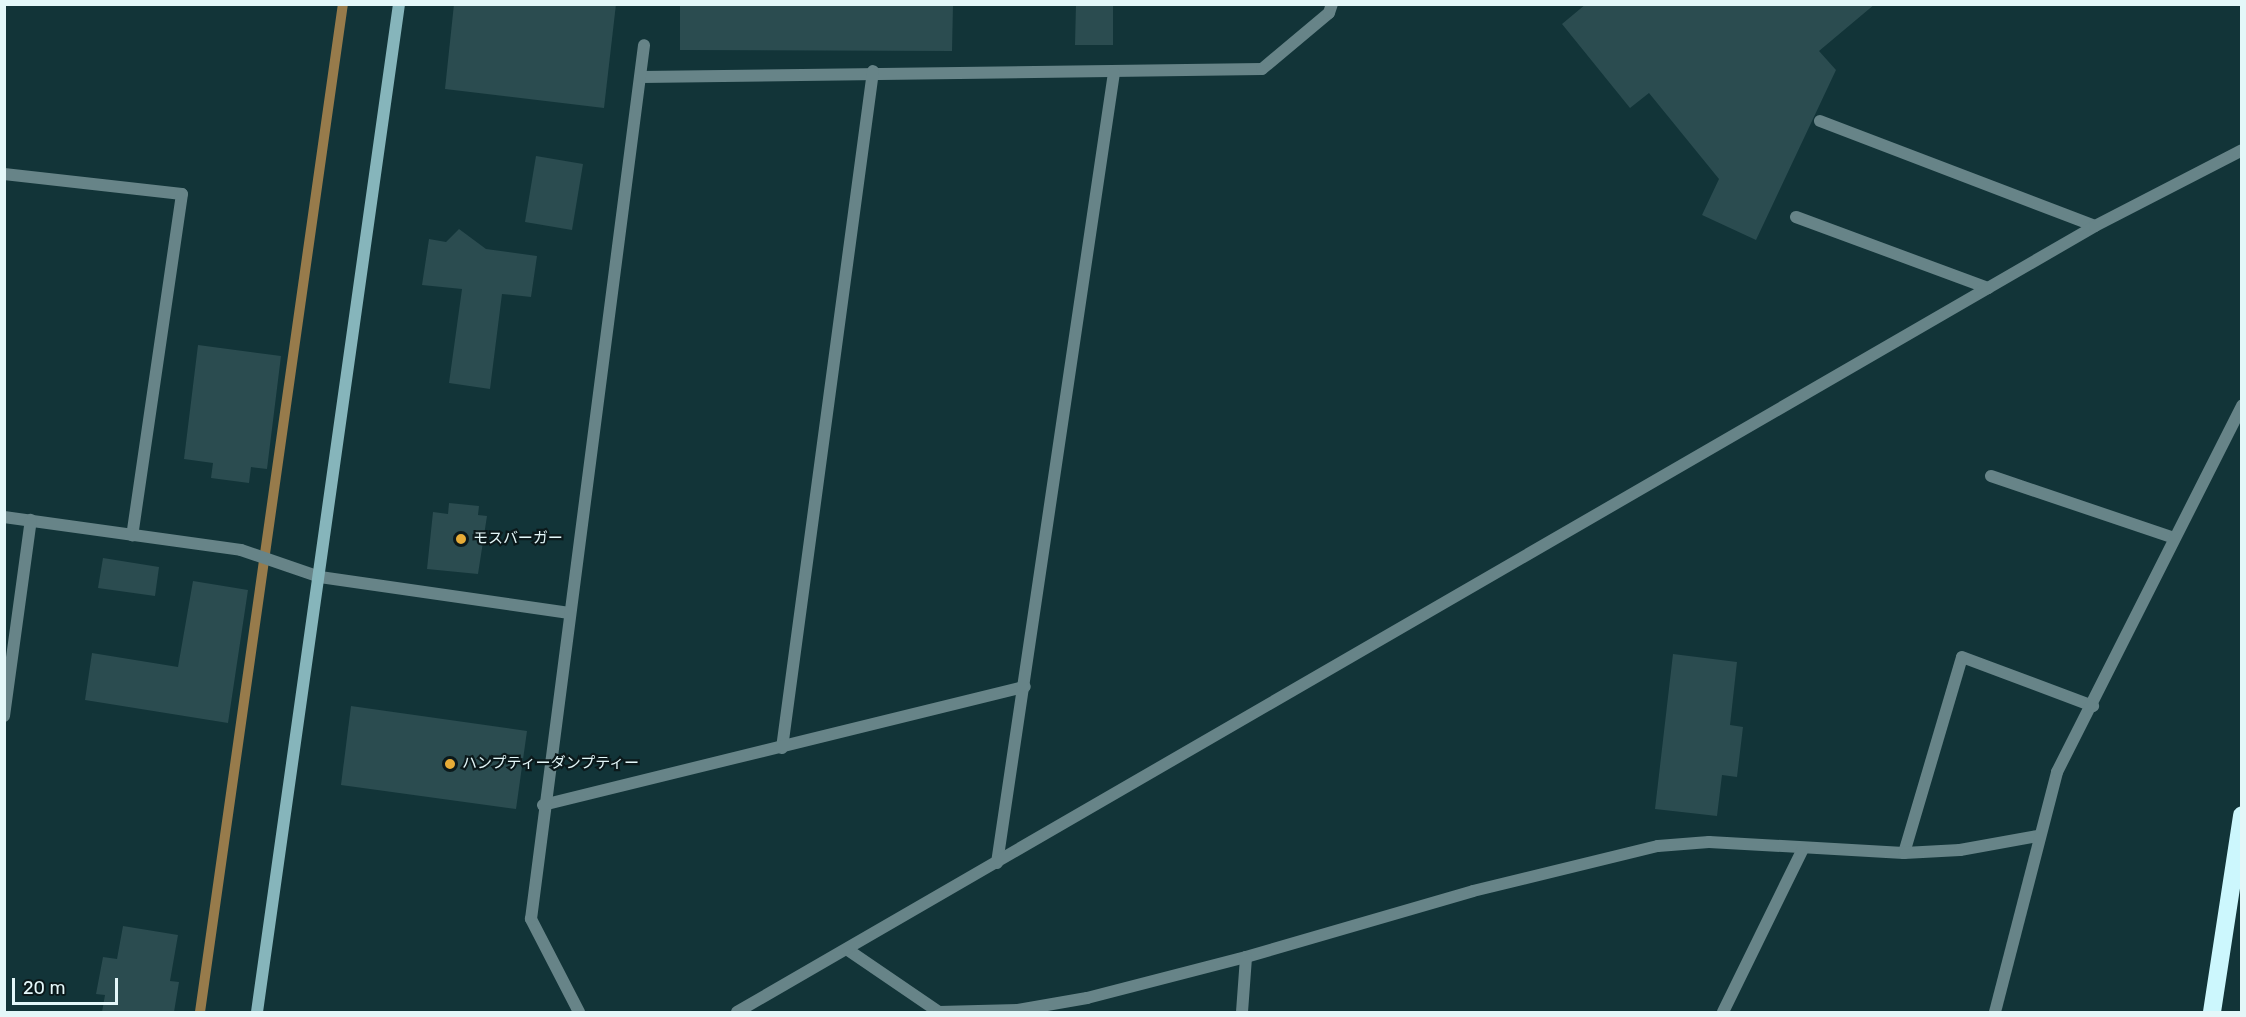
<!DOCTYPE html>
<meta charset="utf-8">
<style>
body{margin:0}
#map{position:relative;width:2246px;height:1017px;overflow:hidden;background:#123438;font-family:Rubik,"Noto Sans JP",sans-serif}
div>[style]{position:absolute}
.stream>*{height:10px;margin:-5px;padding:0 5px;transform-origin:5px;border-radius:5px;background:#977b4b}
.building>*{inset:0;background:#2b4c50}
.street>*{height:12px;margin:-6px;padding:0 6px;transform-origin:6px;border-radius:6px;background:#678488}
.secondary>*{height:12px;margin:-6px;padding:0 6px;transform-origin:6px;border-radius:6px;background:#86b5bb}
.highway>*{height:18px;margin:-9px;padding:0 9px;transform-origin:9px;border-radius:9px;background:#ccf7fd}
.dots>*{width:16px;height:16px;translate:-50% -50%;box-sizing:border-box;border:3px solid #0b191b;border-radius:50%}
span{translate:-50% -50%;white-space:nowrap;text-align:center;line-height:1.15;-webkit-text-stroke:4.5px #0b191b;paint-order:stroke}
.poi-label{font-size:15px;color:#e4f7f9}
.left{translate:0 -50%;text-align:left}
.frame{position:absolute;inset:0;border:6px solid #e4f7f9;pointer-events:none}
.scale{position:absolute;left:12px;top:978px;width:106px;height:27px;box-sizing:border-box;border:3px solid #e4f7f9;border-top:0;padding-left:8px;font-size:18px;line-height:21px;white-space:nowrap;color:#e4f7f9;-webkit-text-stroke:4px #0b191b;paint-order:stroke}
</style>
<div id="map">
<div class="stream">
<i style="left:200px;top:1012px;width:1018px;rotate:-81.93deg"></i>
</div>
<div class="building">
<i style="clip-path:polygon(454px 4px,616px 4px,604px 108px,445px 89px)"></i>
<i style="clip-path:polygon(680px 4px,953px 4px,952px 51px,680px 50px)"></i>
<i style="clip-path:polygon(1076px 4px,1113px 4px,1113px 45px,1075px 45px)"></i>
<i style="clip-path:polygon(1586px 4px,1875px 4px,1819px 51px,1836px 70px,1756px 240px,1702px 215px,1719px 179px,1649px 93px,1630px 108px,1562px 24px)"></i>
<i style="clip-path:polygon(536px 156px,583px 164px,572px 230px,525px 222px)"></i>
<i style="clip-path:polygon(459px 229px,486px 249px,537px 256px,531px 297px,502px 294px,490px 389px,449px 383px,462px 289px,422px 285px,429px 239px,446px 242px)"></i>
<i style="clip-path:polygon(198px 345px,281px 356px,267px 469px,251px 467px,249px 483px,211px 478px,213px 463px,184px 459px)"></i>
<i style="clip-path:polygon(449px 503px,479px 506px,478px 515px,487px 516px,478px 574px,427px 569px,433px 512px,448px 514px)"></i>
<i style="clip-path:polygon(103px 558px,159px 567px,155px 596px,98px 588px)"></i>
<i style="clip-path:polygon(193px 581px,248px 590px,228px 723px,85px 700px,92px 653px,178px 667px)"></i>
<i style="clip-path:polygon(1673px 654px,1737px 662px,1730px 725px,1743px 727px,1737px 777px,1722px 775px,1717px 816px,1655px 809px)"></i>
<i style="clip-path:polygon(351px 706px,527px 731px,516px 809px,341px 785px)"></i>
<i style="clip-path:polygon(123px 926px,178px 935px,170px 981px,179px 982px,174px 1012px,102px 1012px,105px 995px,96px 994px,103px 957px,117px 959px)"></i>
</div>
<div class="street">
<i style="left:641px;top:77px;width:621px;rotate:-0.74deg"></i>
<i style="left:1262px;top:69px;width:87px;rotate:-39.9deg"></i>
<i style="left:1329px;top:13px;width:9px;rotate:-72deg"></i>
<i style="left:1820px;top:121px;width:294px;rotate:20.9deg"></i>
<i style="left:4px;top:174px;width:179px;rotate:6.4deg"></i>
<i style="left:182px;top:194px;width:345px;rotate:98.3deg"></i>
<i style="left:1796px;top:217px;width:205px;rotate:20.3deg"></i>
<i style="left:1991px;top:476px;width:190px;rotate:18.7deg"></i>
<i style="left:4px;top:517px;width:239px;rotate:7.9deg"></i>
<i style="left:241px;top:550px;width:83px;rotate:18.9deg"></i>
<i style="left:320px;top:577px;width:252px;rotate:8.2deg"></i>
<i style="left:4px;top:716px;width:198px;rotate:-82.2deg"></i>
<i style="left:782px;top:748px;width:683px;rotate:-82.34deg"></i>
<i style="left:543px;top:805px;width:496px;rotate:-13.8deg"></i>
<i style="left:1904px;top:853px;width:204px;rotate:-73.5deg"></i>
<i style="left:1962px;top:657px;width:140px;rotate:20.5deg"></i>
<i style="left:997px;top:863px;width:799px;rotate:-81.58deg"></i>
<i style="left:848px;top:950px;width:110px;rotate:34.3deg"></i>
<i style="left:939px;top:1012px;width:79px;rotate:-1.5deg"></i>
<i style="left:1018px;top:1010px;width:70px;rotate:-9.9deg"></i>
<i style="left:1087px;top:998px;width:164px;rotate:-14.5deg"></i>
<i style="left:1246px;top:957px;width:236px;rotate:-16.2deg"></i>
<i style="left:1473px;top:891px;width:190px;rotate:-13.7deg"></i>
<i style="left:1658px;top:846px;width:51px;rotate:-4.5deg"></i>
<i style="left:1709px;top:842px;width:195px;rotate:3.2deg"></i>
<i style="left:1904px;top:853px;width:56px;rotate:-3.1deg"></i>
<i style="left:1960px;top:850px;width:78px;rotate:-10.3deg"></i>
<i style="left:579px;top:1012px;width:105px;rotate:-117.3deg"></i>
<i style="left:531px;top:919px;width:881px;rotate:-82.63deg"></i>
<i style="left:737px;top:1012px;width:1569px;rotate:-30.06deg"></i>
<i style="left:2095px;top:226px;width:165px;rotate:-27.3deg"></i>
<i style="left:1242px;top:1012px;width:55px;rotate:-85.8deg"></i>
<i style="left:1723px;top:1012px;width:182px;rotate:-63.9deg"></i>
<i style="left:1995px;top:1012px;width:248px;rotate:-75.5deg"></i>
<i style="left:2057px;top:772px;width:411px;rotate:-63.2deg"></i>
</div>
<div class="secondary">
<i style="left:257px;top:1012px;width:1018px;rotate:-81.98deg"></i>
</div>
<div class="highway">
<i style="left:2212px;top:1012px;width:199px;rotate:-81.3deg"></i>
</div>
<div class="dots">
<i style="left:461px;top:539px;background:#e7ac37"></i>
<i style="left:450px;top:764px;background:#e7ac37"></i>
</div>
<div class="poi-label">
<span class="left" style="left:473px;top:539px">モスバーガー</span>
<span class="left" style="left:462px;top:764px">ハンプティーダンプティー</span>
</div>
<div class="frame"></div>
<div class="scale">20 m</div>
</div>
